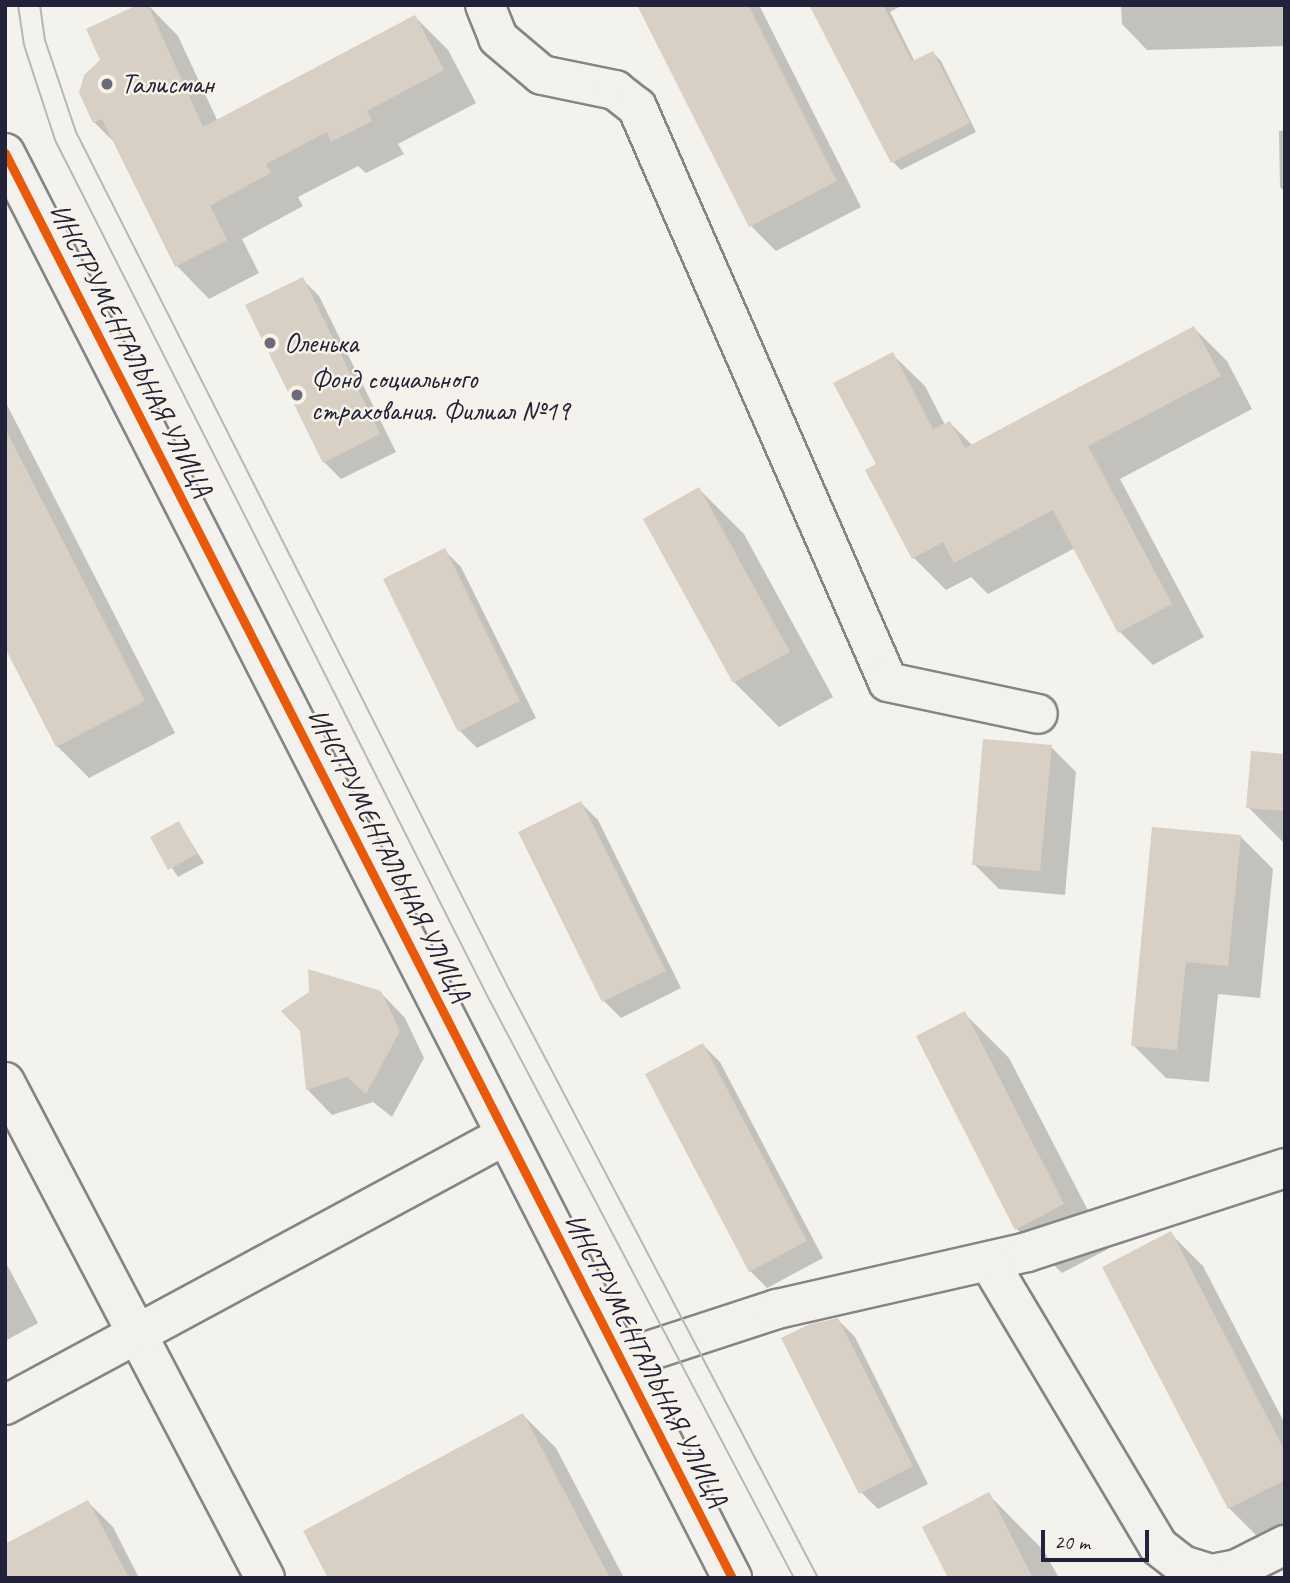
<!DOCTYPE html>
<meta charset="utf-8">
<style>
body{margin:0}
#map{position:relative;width:1290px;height:1583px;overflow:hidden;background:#f4f2ec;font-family:Caveat,sans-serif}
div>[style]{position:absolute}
.shadow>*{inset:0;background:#0003}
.building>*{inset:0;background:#d8d0c5}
.roads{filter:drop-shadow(2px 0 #858486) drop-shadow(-2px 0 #858486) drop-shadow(0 2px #858486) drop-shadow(0 -2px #858486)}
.minor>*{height:38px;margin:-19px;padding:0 19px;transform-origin:19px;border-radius:19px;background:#f2f1ed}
.tram>*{height:2px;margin:-1px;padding:0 1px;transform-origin:1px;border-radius:1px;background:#b8b6b6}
.cycleway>*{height:9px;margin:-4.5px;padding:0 4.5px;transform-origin:4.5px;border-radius:4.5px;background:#e8590c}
.dots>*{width:19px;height:19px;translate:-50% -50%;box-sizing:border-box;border:4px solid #f7f3e8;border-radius:50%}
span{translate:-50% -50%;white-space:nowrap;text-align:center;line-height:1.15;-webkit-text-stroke:5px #f7f3e8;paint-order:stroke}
.poi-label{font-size:28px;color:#22223b}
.left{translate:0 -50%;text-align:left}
.street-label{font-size:28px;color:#22223b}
.frame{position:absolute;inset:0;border:7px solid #22223b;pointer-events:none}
.scale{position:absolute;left:1041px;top:1530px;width:108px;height:32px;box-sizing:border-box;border:4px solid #22223b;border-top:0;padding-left:9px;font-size:21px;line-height:24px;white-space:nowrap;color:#22223b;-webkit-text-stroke:5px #f7f3e8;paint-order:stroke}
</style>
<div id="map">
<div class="shadow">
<i style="clip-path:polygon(148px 5px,178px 36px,218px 122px,415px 17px,448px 50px,476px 103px,398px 144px,404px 154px,366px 173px,358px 166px,298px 197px,303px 206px,242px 239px,259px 273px,209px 299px,177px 266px,116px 144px,94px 122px,102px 60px)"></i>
<i style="clip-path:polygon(639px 5px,759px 5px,861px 207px,776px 251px,751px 226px)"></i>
<i style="clip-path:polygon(812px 5px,903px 5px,890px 12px,915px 62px,933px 53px,941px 61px,976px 132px,901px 170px,893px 162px)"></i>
<i style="clip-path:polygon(1121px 5px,1285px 5px,1285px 46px,1147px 50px,1122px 24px)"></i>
<i style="clip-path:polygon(1285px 130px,1285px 192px,1280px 187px,1279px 131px)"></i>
<i style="clip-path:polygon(302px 279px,319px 296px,396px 452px,341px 479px,324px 462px)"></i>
<i style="clip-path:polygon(1194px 328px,1227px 361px,1252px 409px,1120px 479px,1204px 637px,1153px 665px,1120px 632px,1075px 548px,988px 594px,971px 577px,946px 590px,914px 558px,878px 465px,892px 354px,925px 386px,945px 425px,950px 423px,973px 446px)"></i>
<i style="clip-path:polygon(5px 401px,175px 733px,89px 778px,57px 746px,5px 644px)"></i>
<i style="clip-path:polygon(699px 489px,744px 534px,833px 697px,779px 727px,734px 682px,645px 520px)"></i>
<i style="clip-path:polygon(444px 550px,461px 567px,536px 718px,477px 748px,460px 731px)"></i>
<i style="clip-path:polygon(1051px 747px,1076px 772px,1065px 895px,999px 889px,974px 864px)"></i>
<i style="clip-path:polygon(1285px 756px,1285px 844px,1248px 807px)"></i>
<i style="clip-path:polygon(581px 803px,598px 820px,681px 988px,621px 1018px,604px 1001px,520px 833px)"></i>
<i style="clip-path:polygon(179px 823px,204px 863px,178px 877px,152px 838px)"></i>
<i style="clip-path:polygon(1240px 836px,1273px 869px,1260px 998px,1218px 994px,1209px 1082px,1166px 1078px,1133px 1045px)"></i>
<i style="clip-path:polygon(380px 992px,405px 1018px,424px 1058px,392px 1117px,373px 1102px,332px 1115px,307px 1089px)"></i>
<i style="clip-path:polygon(964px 1013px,1009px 1058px,1108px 1249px,1062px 1273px,1017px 1229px)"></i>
<i style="clip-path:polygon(703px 1045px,720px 1062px,823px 1258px,767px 1288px,750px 1271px)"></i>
<i style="clip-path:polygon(1171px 1234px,1203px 1266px,1285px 1424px,1285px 1529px,1262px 1541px,1229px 1508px)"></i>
<i style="clip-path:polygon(5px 1261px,38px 1323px,5px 1341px)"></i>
<i style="clip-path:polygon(837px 1319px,855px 1337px,928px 1484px,878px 1509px,861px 1492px)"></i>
<i style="clip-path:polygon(523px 1415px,556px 1448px,624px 1578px,330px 1578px)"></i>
<i style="clip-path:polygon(988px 1494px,1044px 1551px,1059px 1578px,950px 1578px)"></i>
<i style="clip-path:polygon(88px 1502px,113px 1527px,139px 1578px,5px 1578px)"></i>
</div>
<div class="building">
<i style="clip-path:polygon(137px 5px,148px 5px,203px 127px,415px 15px,444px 70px,367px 111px,372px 121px,331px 142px,327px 132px,266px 164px,271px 173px,210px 206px,227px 240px,175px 267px,102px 119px,93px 123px,79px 93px,84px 75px,100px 60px,86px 29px)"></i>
<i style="clip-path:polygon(637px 5px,748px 5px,837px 181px,749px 227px)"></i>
<i style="clip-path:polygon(809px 5px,883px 5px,912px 61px,933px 51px,970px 123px,891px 163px)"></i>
<i style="clip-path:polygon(303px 277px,380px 434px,323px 463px,245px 305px)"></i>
<i style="clip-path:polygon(1194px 326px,1221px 376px,1088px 446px,1172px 604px,1118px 633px,1053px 510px,954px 563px,943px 542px,912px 559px,865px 470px,876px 464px,833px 383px,893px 352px,933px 429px,950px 421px,965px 448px)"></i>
<i style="clip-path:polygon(5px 428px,145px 701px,56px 747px,5px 648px)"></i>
<i style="clip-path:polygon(699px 487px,790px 652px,733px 683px,643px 519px)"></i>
<i style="clip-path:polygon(445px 548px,520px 701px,458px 732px,383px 579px)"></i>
<i style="clip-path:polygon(983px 739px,1052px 745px,1040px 871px,972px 865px)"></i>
<i style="clip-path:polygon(1251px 751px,1285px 754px,1285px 811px,1246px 808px)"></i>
<i style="clip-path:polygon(581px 801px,666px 971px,602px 1002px,518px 832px)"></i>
<i style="clip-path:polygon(179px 821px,197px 854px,168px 870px,150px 837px)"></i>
<i style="clip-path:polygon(1152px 827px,1241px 835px,1228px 966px,1186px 962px,1177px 1050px,1131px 1046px)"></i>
<i style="clip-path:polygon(308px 969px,381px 991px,400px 1031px,366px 1094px,347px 1077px,306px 1090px,300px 1031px,281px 1011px,309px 992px)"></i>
<i style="clip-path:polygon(965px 1011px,1064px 1204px,1015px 1230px,916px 1036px)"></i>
<i style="clip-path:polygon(703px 1043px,807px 1241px,749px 1272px,645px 1074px)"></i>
<i style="clip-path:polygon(1171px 1231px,1285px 1451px,1285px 1480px,1228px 1509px,1102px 1267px)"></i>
<i style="clip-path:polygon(838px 1318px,913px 1466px,859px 1494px,781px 1338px,810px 1324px)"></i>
<i style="clip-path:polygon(523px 1413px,610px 1578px,328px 1578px,303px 1531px)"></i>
<i style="clip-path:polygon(989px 1492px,1033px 1578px,948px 1578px,922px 1527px)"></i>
<i style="clip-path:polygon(88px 1500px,129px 1578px,5px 1578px,5px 1544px)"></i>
</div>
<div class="roads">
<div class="minor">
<i style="left:485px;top:5px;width:35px;rotate:68deg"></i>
<i style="left:498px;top:38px;width:57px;rotate:40.1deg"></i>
<i style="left:542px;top:75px;width:75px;rotate:11.6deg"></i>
<i style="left:615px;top:90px;width:28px;rotate:38deg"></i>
<i style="left:637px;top:107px;width:627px;rotate:66.42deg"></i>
<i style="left:888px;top:682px;width:153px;rotate:12deg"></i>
<i style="left:5px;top:153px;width:1600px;rotate:62.97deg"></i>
<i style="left:5px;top:1082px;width:560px;rotate:62.34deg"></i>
<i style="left:989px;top:1262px;width:330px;rotate:59.2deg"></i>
<i style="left:1158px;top:1546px;width:31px;rotate:38deg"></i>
<i style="left:1182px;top:1565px;width:31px;rotate:17deg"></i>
<i style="left:1212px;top:1574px;width:25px;rotate:-11deg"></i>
<i style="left:1237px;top:1569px;width:54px;rotate:-26.6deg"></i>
<i style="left:621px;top:1360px;width:164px;rotate:-18.1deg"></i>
<i style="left:777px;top:1309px;width:256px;rotate:-12.8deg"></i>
<i style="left:1027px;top:1252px;width:271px;rotate:-18deg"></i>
<i style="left:5px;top:1405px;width:569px;rotate:-28.32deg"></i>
</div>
</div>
<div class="tram">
<i style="left:18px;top:5px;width:40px;rotate:81.5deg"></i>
<i style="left:24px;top:45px;width:100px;rotate:71.9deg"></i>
<i style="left:55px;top:140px;width:965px;rotate:63.2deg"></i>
<i style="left:490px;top:1001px;width:652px;rotate:62.22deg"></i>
<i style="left:40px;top:5px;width:35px;rotate:82deg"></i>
<i style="left:45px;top:40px;width:97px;rotate:71.4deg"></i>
<i style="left:76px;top:132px;width:962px;rotate:63.2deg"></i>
<i style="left:510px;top:991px;width:663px;rotate:62.31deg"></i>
</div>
<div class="cycleway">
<i style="left:5px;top:153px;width:1600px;rotate:62.97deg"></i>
</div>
<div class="dots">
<i style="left:107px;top:84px;background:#6c6b79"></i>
<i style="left:270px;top:343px;background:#6c6b79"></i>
<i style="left:297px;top:395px;background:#6c6b79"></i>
</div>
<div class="poi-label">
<span class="left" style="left:121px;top:84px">Талисман</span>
<span class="left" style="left:284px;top:343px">Оленька</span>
<span class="left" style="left:311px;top:395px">Фонд социального<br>страхования. Филиал №19</span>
</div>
<div class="street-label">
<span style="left:131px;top:350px;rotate:63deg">ИНСТРУМЕНТАЛЬНАЯ УЛИЦА</span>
<span style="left:389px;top:855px;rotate:63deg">ИНСТРУМЕНТАЛЬНАЯ УЛИЦА</span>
<span style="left:646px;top:1360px;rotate:63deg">ИНСТРУМЕНТАЛЬНАЯ УЛИЦА</span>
</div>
<div class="frame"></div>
<div class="scale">20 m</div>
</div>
